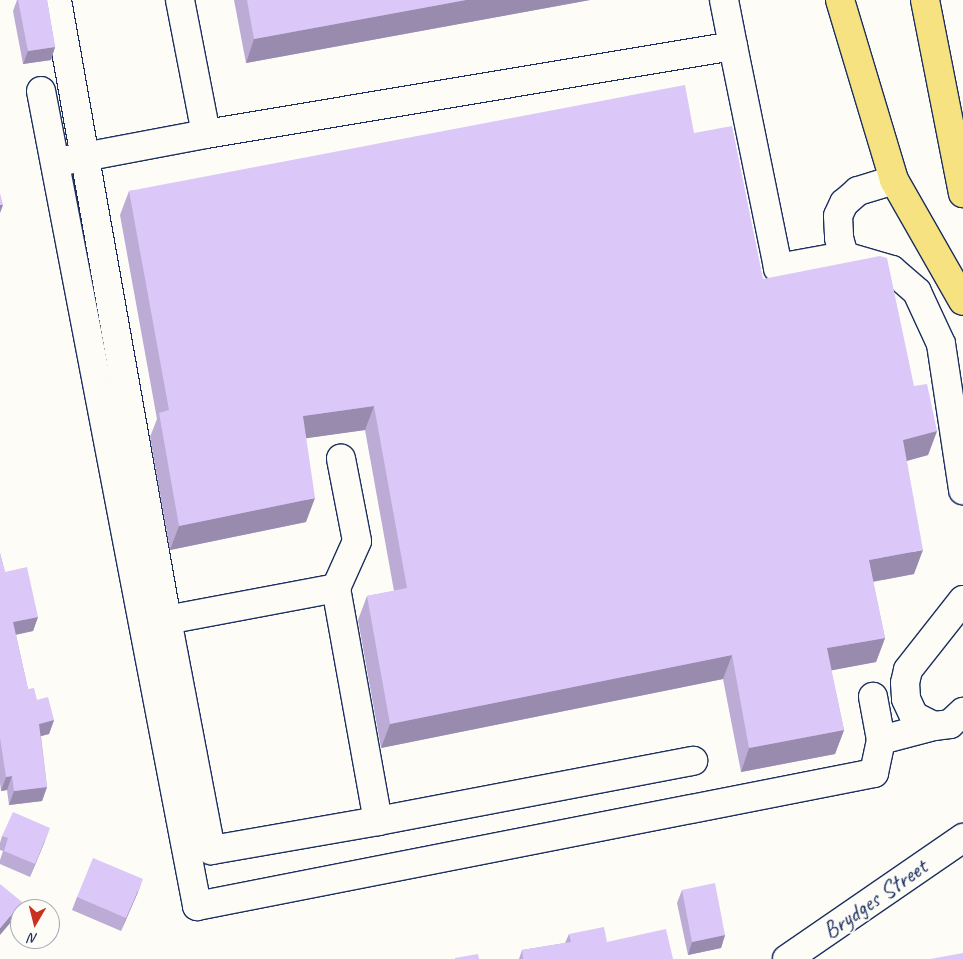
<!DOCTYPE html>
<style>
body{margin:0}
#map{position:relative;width:963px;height:959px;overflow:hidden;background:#fdfcf7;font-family:Caveat,sans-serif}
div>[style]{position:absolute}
.roads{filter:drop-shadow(1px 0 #1b2f5e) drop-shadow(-1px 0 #1b2f5e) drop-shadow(0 1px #1b2f5e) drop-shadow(0 -1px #1b2f5e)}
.minor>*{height:28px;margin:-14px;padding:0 14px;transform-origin:14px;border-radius:14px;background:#fdfcf7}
.major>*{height:28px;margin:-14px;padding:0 14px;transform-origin:14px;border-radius:14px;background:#f6e281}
.wall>*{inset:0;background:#bcabd5}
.shaded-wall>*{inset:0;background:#998bae}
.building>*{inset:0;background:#dbc7f8}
span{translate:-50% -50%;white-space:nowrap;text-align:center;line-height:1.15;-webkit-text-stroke:4px #fdfcf7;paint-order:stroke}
.street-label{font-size:24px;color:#1b2f5e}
.north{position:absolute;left:10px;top:899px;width:50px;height:50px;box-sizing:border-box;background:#fdfcf7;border:1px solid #a3aaba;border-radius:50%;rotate:188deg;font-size:14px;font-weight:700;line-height:20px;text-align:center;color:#1b2f5e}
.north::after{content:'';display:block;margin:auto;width:18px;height:22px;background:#c8321e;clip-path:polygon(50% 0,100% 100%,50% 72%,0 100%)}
</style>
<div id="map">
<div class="roads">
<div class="minor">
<i style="left:57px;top:0;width:630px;rotate:79.94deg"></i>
<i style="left:167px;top:620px;width:172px;rotate:-10.7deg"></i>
<i style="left:336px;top:588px;width:237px;rotate:79.8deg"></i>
<i style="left:378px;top:821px;width:169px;rotate:170.1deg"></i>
<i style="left:211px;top:850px;width:234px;rotate:-100.8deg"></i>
<i style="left:180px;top:0;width:136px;rotate:79deg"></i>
<i style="left:724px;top:0;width:47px;rotate:78.9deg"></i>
<i style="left:41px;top:91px;width:830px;rotate:79.16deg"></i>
<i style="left:197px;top:906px;width:690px;rotate:-11.11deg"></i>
<i style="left:874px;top:773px;width:34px;rotate:-78deg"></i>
<i style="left:881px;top:740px;width:44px;rotate:-100.5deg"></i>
<i style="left:68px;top:160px;width:140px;rotate:-10.7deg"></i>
<i style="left:206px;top:134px;width:534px;rotate:-9.48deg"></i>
<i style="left:733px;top:46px;width:227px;rotate:78.5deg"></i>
<i style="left:778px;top:268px;width:67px;rotate:-10.3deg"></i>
<i style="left:894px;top:180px;width:38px;rotate:163deg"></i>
<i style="left:858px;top:191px;width:18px;rotate:139deg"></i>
<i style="left:844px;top:203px;width:14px;rotate:115deg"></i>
<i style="left:838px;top:216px;width:22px;rotate:87deg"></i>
<i style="left:839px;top:238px;width:19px;rotate:74deg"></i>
<i style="left:844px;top:256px;width:50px;rotate:16.3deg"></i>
<i style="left:892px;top:270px;width:33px;rotate:41deg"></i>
<i style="left:917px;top:292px;width:57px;rotate:65.2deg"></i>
<i style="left:941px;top:344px;width:148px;rotate:81.4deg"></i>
<i style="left:336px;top:588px;width:51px;rotate:-65.9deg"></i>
<i style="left:357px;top:541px;width:84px;rotate:-101deg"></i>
<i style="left:963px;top:600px;width:89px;rotate:128.2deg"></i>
<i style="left:908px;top:670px;width:13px;rotate:103deg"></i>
<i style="left:905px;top:683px;width:16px;rotate:86deg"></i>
<i style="left:906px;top:699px;width:19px;rotate:65deg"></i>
<i style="left:914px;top:716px;width:22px;rotate:27deg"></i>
<i style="left:934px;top:726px;width:16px;rotate:-7deg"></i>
<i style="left:950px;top:724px;width:18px;rotate:-43deg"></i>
<i style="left:881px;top:740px;width:55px;rotate:-14.8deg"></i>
<i style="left:378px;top:821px;width:321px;rotate:-10.8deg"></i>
<i style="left:787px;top:959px;width:214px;rotate:-34.5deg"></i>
</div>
<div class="major">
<i style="left:840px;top:0;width:188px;rotate:73.3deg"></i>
<i style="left:894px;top:180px;width:139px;rotate:60.3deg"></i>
<i style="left:925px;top:0;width:197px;rotate:78.9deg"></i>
</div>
</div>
<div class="wall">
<i style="clip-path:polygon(17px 0,47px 0,55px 47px,51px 60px,23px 64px,13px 11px)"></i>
<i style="clip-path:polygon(234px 0,590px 0,246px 63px)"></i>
<i style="clip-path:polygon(694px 133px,763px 279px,914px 386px,937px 431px,928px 455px,907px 461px,914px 574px,873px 582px,885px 638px,876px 662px,831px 670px,844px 730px,835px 754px,741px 772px,723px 679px,381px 748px,358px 620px,367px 596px,394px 591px,365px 430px,306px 438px,306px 522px,170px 550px,150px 437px,157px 419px,120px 215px,129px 191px)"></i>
<i style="clip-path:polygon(0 553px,5px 572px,38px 617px,33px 631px,16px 635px,28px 689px,54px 720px,49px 734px,41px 736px,47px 787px,42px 801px,9px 805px,7px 790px,1px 791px,0 783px)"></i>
<i style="clip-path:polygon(2px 836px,45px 841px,30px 877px,0 864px,0 860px,3px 851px,0 850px,0 843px)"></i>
<i style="clip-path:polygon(682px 890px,725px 935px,721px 948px,688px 955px,677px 903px)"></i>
<i style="clip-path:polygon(138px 892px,121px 931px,72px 910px,77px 897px)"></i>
<i style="clip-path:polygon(569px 934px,607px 942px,673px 959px,519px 959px,522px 950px,565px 943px)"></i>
</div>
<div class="shaded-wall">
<i style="clip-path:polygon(466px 0,590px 0,246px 63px,254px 39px)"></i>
<i style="clip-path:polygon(55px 47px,51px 60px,23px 64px,28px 51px)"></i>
<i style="clip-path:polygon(0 205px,3px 205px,0 213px)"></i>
<i style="clip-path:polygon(374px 406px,365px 430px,294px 440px,303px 416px)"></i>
<i style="clip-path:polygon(937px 431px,928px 455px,895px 464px,903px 440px)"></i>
<i style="clip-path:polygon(315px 498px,306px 522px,170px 550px,179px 526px)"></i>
<i style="clip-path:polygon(923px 550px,914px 574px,860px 584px,869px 560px)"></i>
<i style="clip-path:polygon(38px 617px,33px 631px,8px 636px,13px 622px)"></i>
<i style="clip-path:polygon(885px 638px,876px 662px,818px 673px,827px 648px)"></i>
<i style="clip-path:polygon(732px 655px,723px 679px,381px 748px,390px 724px)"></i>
<i style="clip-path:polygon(54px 720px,49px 734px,34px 738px,39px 724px)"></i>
<i style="clip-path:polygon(844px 730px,835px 754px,741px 772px,749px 748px)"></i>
<i style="clip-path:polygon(12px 776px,7px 790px,1px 791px,6px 777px)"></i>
<i style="clip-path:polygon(47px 787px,42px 801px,9px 805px,14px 791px)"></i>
<i style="clip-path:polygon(50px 828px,45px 841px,30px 877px,35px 864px)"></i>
<i style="clip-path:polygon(143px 879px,138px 892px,121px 931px,126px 918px)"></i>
<i style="clip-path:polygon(22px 902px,17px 915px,0 935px,0 928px)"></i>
<i style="clip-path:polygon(725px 935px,721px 948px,688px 955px,692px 942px)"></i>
</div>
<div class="building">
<i style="clip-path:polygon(18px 0,47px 0,55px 47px,28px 51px)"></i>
<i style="clip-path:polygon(247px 0,466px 0,254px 39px)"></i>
<i style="clip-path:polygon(685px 85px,694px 133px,732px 126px,763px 279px,880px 256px,887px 258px,914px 386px,927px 384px,937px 431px,903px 440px,923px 550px,869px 560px,885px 638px,827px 648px,844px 730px,749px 748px,732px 655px,390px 724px,367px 596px,407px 588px,374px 406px,303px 416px,315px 498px,179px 526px,159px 413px,169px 410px,129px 191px)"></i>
<i style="clip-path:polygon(0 193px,3px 205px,0 205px)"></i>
<i style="clip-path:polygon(0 553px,5px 572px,27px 567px,38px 617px,13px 622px,28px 689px,34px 688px,37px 700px,48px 697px,54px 720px,39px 724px,47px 787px,14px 791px,12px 776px,6px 777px,0 738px)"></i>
<i style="clip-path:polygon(13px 812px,50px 828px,35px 864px,4px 851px,8px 838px,2px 836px)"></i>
<i style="clip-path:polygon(93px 858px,143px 879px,126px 918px,77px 897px)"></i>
<i style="clip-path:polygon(715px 883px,725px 935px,692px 942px,682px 890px)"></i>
<i style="clip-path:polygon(0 884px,22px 902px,0 928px)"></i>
<i style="clip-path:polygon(604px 927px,607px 942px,666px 929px,673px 959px,523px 959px,522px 950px,571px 942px,569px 934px)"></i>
<i style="clip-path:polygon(963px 953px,963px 959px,930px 959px)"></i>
<i style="clip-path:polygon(478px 954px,479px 959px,455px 959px,455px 958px)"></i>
</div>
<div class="street-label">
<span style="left:875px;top:899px;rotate:-35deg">Brydges Street</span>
</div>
<div class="north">N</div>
</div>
